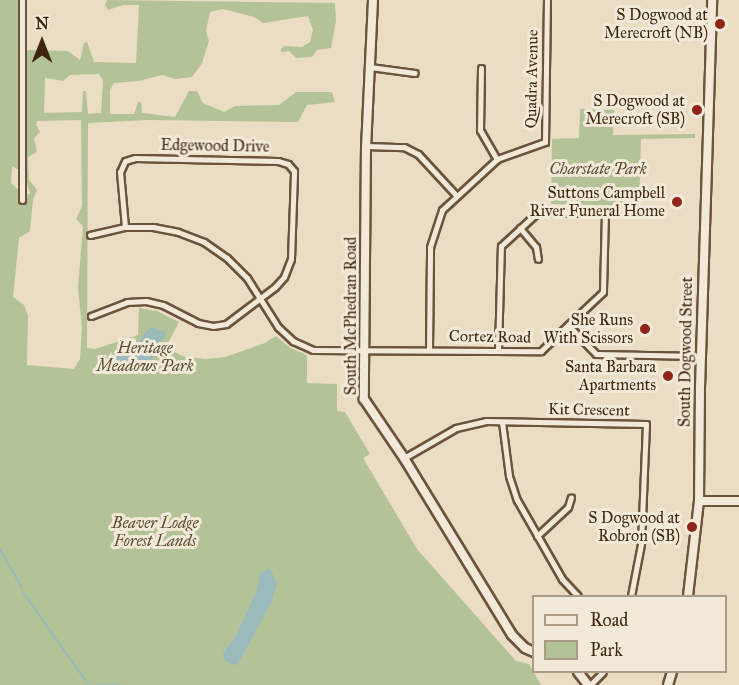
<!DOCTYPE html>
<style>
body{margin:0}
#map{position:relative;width:739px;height:685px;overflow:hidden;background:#ebddc4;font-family:"IM FELL Great Primer",serif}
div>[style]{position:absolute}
.green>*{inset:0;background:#b3c297}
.water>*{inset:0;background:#9bbabc}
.stream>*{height:1.5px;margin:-0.75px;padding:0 0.75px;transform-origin:0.75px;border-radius:0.75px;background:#9bbabc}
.roads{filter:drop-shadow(2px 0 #6a543b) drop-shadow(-2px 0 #6a543b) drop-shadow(0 2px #6a543b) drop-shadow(0 -2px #6a543b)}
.street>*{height:5px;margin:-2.5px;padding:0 2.5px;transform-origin:2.5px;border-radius:2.5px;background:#f2e9d9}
.secondary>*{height:8px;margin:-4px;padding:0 4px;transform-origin:4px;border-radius:4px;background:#f2e9d9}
.dots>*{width:16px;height:16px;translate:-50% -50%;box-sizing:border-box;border:3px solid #f2e9d9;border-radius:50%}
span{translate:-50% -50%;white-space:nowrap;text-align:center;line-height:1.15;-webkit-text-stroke:6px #f2e9d9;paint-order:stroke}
.poi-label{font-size:16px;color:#3f270d}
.right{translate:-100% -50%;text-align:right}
.street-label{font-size:16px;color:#3f270d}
.park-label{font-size:16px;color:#5c4e30;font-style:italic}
.legend{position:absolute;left:532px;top:595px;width:195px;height:78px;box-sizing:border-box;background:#f2e9d9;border:2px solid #aa9b87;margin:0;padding:8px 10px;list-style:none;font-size:18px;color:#3f270d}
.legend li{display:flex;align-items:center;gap:12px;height:30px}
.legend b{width:30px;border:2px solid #aa9b87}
.north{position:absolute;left:12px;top:12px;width:60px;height:60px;-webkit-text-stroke:4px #f2e9d9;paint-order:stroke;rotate:0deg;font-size:16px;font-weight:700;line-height:24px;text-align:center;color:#3f270d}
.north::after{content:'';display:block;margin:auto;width:21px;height:27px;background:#3f270d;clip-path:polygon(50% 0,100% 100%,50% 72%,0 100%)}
</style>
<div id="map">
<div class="green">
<i style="clip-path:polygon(evenodd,0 0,18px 0,19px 170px,12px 166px,11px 183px,25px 196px,30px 193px,25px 177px,24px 50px,68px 51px,80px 60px,84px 43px,87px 42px,94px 62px,136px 63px,139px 5px,123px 5px,108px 10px,105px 5px,107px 0,335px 3px,336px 21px,331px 48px,317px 50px,312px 57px,296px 58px,289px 51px,281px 52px,281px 49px,284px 46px,302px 47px,310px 42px,313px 30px,308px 16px,263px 23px,254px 17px,223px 9px,210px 12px,206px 31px,209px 41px,202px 63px,192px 77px,175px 79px,162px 75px,139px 81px,114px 83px,110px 90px,110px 114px,134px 114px,138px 102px,141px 102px,142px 113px,175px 117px,189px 91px,197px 91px,203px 103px,224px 112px,235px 106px,279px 105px,296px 92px,332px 92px,335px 102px,307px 105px,298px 122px,149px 120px,88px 123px,87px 348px,95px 349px,138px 335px,139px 308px,157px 311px,179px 322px,166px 347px,182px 356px,205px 359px,225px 357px,265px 343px,276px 336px,290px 348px,307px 355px,307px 383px,337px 384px,337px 411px,345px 412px,370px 454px,363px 458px,417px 549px,516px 661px,529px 664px,541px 685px,0 685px,0 0,99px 74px,103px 81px,101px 113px,88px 114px,86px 91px,83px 91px,82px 112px,44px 113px,45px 78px,63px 81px,70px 75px,99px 74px,0 0,81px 120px,82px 206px,76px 219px,83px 226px,78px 288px,82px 328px,80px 359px,74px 369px,27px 365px,28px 316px,24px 305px,13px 297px,19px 238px,30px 231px,33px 200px,37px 190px,29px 180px,28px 157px,37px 152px,34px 138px,40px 132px,36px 125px,37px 121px,81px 120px)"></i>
<i style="clip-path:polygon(580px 109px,614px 110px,613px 135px,695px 134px,695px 138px,641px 139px,639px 206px,551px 204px,552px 139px,579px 138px)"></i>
</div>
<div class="water">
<i style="clip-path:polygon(151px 327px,166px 332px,165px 337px,155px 346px,152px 362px,139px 369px,111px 372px,100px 369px,99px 366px,107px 359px,140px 344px,143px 335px)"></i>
<i style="clip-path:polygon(270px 568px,277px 584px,272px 601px,238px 664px,232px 665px,224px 659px,223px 653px,237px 634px,257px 590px,260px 573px)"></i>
</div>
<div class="stream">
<i style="left:0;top:549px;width:44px;rotate:59.9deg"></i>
<i style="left:24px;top:593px;width:113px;rotate:54.8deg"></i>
<i style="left:97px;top:685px;width:24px"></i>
</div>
<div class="roads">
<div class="street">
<i style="left:370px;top:67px;width:45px;rotate:7.6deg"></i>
<i style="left:481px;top:68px;width:62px;rotate:90.9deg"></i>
<i style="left:480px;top:130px;width:34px;rotate:60deg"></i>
<i style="left:366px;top:146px;width:38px;rotate:2deg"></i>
<i style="left:404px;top:147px;width:16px;rotate:27deg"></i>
<i style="left:418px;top:154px;width:56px;rotate:47.2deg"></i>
<i style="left:22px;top:200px;width:200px;rotate:-90deg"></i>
<i style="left:520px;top:228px;width:25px;rotate:50deg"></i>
<i style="left:536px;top:247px;width:12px;rotate:81deg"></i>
<i style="left:90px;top:235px;width:36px;rotate:-13deg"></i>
<i style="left:125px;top:227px;width:28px"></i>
<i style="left:153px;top:227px;width:25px;rotate:11deg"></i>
<i style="left:178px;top:232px;width:28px;rotate:21deg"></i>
<i style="left:204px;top:242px;width:28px;rotate:35deg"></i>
<i style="left:227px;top:258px;width:28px;rotate:45deg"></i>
<i style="left:247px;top:278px;width:58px;rotate:57.7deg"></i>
<i style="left:278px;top:327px;width:21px;rotate:43deg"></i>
<i style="left:293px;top:341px;width:22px;rotate:24deg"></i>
<i style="left:313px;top:350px;width:228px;rotate:0.3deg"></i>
<i style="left:541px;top:351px;width:37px;rotate:-44deg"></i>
<i style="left:568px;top:325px;width:40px;rotate:46deg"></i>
<i style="left:596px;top:354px;width:104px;rotate:1.1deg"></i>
<i style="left:91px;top:316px;width:39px;rotate:-21deg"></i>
<i style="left:127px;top:302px;width:19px;rotate:-3deg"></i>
<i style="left:146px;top:301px;width:17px;rotate:13deg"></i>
<i style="left:163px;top:305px;width:39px;rotate:27deg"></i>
<i style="left:198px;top:323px;width:15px;rotate:11deg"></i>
<i style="left:213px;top:326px;width:13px;rotate:-9deg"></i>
<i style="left:226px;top:324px;width:61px;rotate:-37.1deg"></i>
<i style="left:275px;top:287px;width:13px;rotate:-48deg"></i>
<i style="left:284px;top:277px;width:19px;rotate:-69deg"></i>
<i style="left:291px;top:259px;width:88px;rotate:-88deg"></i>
<i style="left:294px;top:171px;width:9px;rotate:-131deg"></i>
<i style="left:288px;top:164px;width:10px;rotate:-163deg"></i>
<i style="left:278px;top:161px;width:143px;rotate:-178.8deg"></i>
<i style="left:135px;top:158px;width:10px;rotate:163deg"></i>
<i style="left:125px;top:161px;width:12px;rotate:114deg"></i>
<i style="left:120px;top:172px;width:55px;rotate:84.8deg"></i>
<i style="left:429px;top:350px;width:103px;rotate:-89.4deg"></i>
<i style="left:430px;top:247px;width:39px;rotate:-72deg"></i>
<i style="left:442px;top:210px;width:75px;rotate:-42.8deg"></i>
<i style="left:497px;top:159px;width:51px;rotate:-19.5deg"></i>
<i style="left:545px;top:142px;width:142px;rotate:-89.2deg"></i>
<i style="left:498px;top:351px;width:105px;rotate:-88.4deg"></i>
<i style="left:501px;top:246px;width:50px;rotate:-42.6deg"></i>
<i style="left:538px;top:212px;width:67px;rotate:0.9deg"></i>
<i style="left:605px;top:213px;width:79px;rotate:91.5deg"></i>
<i style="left:603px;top:292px;width:48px;rotate:136.7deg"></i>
<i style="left:502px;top:422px;width:54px;rotate:82.6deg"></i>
<i style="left:509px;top:476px;width:25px;rotate:72deg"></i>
<i style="left:517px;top:500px;width:91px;rotate:60.3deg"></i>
<i style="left:562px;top:579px;width:23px;rotate:47deg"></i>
<i style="left:404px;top:458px;width:60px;rotate:-30deg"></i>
<i style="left:456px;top:428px;width:31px;rotate:-13deg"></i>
<i style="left:486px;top:421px;width:160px;rotate:1.1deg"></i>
<i style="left:646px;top:424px;width:120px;rotate:92.4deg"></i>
<i style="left:641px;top:544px;width:53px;rotate:100.9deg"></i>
<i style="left:537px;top:536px;width:42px;rotate:-43.1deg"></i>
<i style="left:568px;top:507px;width:10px;rotate:-73deg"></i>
<i style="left:590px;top:685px;width:18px;rotate:-45deg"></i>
</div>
<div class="secondary">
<i style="left:373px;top:0;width:146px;rotate:92.7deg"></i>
<i style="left:366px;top:146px;width:253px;rotate:90.5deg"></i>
<i style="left:364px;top:399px;width:71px;rotate:55.9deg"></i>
<i style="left:404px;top:458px;width:207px;rotate:58.6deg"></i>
<i style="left:512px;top:635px;width:18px;rotate:45deg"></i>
<i style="left:525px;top:648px;width:10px;rotate:24deg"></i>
<i style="left:699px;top:501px;width:40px"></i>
<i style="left:688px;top:596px;width:96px;rotate:-83.4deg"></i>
<i style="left:699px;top:501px;width:113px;rotate:-89.5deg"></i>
<i style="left:700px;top:388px;width:388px;rotate:-88.2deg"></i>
<i style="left:578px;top:672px;width:16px;rotate:52deg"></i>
<i style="left:668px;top:685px;width:14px;rotate:-73deg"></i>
</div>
</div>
<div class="dots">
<i style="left:720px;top:24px;background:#8f2418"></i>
<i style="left:697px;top:110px;background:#8f2418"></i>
<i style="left:677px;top:202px;background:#8f2418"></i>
<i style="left:645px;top:329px;background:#8f2418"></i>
<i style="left:668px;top:376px;background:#8f2418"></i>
<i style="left:692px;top:527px;background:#8f2418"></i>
</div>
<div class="poi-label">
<span class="right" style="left:708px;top:24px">S Dogwood at<br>Merecroft (NB)</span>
<span class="right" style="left:685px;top:110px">S Dogwood at<br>Merecroft (SB)</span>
<span class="right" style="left:665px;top:202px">Suttons Campbell<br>River Funeral Home</span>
<span class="right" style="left:633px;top:329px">She Runs<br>With Scissors</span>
<span class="right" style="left:656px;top:376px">Santa Barbara<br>Apartments</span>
<span class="right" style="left:680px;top:527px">S Dogwood at<br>Robron (SB)</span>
</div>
<div class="street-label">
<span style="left:532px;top:79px;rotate:-89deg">Quadra Avenue</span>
<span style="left:215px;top:146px;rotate:1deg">Edgewood Drive</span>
<span style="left:351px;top:316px;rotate:-90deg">South McPhedran Road</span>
<span style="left:490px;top:337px;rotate:1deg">Cortez Road</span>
<span style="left:686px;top:352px;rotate:-89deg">South Dogwood Street</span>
<span style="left:589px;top:410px;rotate:1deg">Kit Crescent</span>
</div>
<div class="park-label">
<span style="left:598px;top:169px">Charstate Park</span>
<span style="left:145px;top:357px">Heritage<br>Meadows Park</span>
<span style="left:155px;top:532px">Beaver Lodge<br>Forest Lands</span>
</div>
<ul class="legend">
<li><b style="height:8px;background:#f2e9d9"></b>Road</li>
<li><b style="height:16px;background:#b3c297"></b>Park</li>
</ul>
<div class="north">N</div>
</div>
